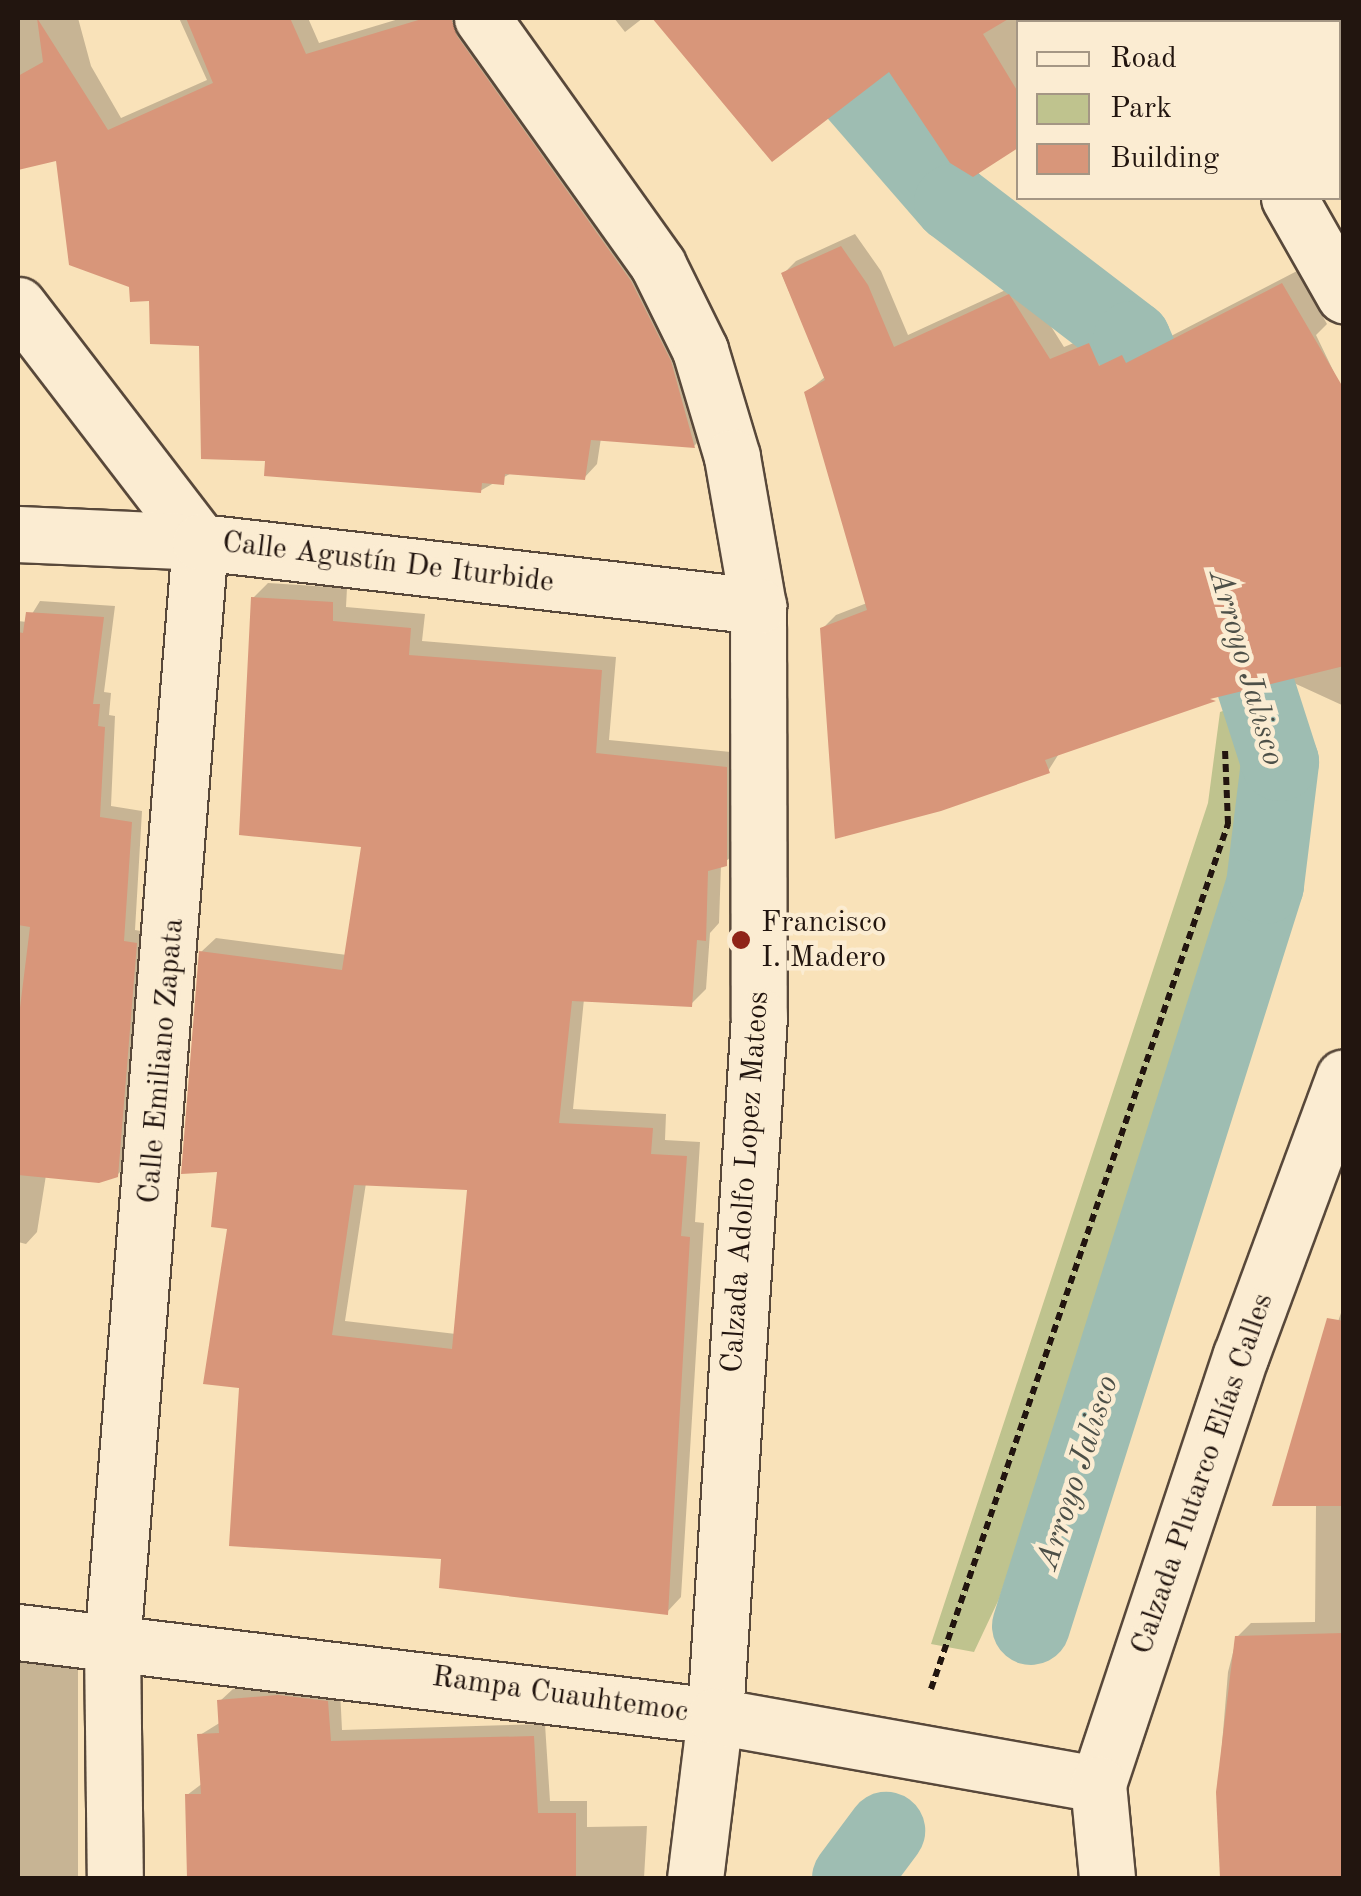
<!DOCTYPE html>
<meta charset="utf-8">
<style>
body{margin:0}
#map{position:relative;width:1361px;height:1896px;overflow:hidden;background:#f9e2b9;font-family:"Old Standard TT",serif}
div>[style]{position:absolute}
.green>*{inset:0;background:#bfc38e}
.shadow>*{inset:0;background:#0003}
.canal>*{height:78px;margin:-39px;padding:0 39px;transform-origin:39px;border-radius:39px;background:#9ebdb2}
.building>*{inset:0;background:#d8967a}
.path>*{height:6px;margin-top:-3px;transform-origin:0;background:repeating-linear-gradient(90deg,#22150f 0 8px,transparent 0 13px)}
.roads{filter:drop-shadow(2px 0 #58483a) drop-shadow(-2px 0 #58483a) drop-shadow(0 2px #58483a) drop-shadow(0 -2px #58483a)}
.minor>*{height:55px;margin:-27.5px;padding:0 27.5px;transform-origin:27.5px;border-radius:27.5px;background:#fbecd2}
.tertiary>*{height:55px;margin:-27.5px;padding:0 27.5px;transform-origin:27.5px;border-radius:27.5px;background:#fbecd2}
.secondary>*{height:55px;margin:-27.5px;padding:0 27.5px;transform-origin:27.5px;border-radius:27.5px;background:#fbecd2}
.dots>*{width:28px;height:28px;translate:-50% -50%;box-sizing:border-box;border:5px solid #fbecd2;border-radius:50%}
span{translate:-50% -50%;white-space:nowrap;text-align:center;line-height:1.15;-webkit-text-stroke:9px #fbecd2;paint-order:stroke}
.street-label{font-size:30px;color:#22150f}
.poi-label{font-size:30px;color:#22150f}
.left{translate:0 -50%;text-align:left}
.water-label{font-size:32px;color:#4d5048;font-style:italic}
.frame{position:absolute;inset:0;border:20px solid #22150f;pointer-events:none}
.legend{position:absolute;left:1016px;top:20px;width:325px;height:180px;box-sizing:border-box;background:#fbecd2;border:2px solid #a49684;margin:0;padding:12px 18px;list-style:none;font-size:30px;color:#22150f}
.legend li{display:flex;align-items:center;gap:20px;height:50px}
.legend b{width:50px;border:2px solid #a49684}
</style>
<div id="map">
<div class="green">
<i style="clip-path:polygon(1240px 705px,1258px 771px,1246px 859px,999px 1599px,974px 1652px,931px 1644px,1208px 803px,1220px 712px)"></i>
</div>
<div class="shadow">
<i style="clip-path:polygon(18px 18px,78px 18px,91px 66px,121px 118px,207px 80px,179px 18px,308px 18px,319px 43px,402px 18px,468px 18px,644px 268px,707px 433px,694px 446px,601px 438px,597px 464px,584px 478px,513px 472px,480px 491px,267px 459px,215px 361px,58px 158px,18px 168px)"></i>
<i style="clip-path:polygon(614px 18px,643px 18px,625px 32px)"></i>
<i style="clip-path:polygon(655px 18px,1097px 18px,1100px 22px,1018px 22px,1018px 144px,973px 174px,944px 157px,889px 69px,773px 159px)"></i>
<i style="clip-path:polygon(1290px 18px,1344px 18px,1344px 55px,1338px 59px,1338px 22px,1285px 22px)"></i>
<i style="clip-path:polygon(855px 234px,881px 271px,908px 335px,1023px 282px,1064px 347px,1103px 331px,1113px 354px,1136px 343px,1140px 352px,1297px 271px,1327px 324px,1316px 335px,1344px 393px,1344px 706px,1283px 678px,1197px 699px,1060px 752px,1048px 771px,822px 629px,836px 615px,867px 603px,807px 392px,826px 376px,782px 275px,796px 261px)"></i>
<i style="clip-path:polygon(evenodd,268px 583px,347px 588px,346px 607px,425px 614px,422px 641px,616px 657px,609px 740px,741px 753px,741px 849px,721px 865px,719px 923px,710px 933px,706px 989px,691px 1004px,584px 999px,573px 1109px,666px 1114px,665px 1140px,700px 1142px,695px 1222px,704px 1223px,681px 1597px,667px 1612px,443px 1557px,242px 1386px,201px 952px,216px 938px,347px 955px,364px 845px,253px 598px,268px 583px,366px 1183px,470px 1187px,456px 1334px,345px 1321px,366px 1183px)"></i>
<i style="clip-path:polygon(40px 601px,115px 606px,104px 692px,111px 693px,109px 715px,115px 716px,111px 806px,142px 811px,135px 930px,147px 932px,129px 1163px,117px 1175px,46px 1175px,37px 1232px,26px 1244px,18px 1242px,18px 621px,27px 622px)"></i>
<i style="clip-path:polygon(1344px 1304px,1344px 1878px,1227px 1878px,1218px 1792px,1228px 1672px,1237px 1637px,1251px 1623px,1315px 1622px,1316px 1504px,1276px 1504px)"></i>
<i style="clip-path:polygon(18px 1651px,78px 1656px,78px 1878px,18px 1878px)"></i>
<i style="clip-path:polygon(292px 1683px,340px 1689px,342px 1730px,545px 1724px,550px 1801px,587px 1801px,587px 1827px,647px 1826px,644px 1878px,189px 1878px,187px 1795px,203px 1783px,200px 1735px,221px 1722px,220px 1701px,233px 1689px)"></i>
</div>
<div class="canal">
<i style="left:792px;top:18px;width:245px;rotate:49deg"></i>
<i style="left:953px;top:203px;width:225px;rotate:37.4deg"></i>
<i style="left:1132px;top:340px;width:122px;rotate:66.8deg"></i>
<i style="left:1031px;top:1626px;width:777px;rotate:-72.47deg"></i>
<i style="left:1265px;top:885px;width:124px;rotate:-83deg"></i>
<i style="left:1280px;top:762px;width:183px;rotate:-107.8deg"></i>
<i style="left:851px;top:1878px;width:59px;rotate:-53.3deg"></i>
</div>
<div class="building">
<i style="clip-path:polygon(37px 18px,108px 130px,213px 83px,186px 18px,290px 18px,306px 54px,425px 18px,451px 18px,457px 36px,631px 281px,671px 361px,695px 448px,591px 440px,585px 480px,505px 474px,504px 485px,482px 483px,481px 493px,264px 476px,265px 461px,201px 459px,199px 346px,150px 344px,149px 301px,130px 302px,129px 287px,69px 265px,56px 161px,18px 170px,18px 76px,43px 62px)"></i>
<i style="clip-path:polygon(652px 18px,1010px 18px,983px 34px,1018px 92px,1018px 148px,973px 177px,950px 163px,889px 72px,772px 162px)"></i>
<i style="clip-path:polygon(841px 246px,868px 285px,894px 347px,1009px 294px,1050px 359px,1089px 343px,1099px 366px,1122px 355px,1126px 363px,1282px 283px,1344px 389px,1344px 666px,1210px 699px,1216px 701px,1045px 760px,1050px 773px,941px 811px,835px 839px,820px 628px,867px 610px,804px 392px,825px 380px,781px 273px)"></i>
<i style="clip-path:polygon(evenodd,251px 597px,333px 602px,333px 621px,411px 628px,409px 655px,602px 670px,596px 753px,727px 767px,727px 866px,708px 871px,706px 941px,697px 940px,692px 1007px,572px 1001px,559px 1123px,653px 1128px,651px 1154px,687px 1156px,681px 1236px,690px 1237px,668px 1615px,439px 1588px,441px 1559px,229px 1546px,239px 1388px,203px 1384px,227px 1229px,211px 1227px,217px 1172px,181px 1174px,199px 951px,342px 970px,361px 847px,239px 835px,251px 597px,354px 1185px,467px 1190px,452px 1349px,332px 1335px,354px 1185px)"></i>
<i style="clip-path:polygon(26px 612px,104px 617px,93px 704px,100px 704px,98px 726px,105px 727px,100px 817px,132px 822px,124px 941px,137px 943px,118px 1177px,99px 1183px,18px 1175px,18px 1024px,30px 927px,18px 925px,18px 632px,23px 633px)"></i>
<i style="clip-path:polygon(1327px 1318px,1344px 1321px,1344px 1506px,1272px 1506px)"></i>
<i style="clip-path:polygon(1343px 1633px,1344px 1878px,1220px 1878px,1216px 1792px,1235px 1636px)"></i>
<i style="clip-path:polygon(278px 1695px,328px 1701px,331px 1741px,534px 1736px,538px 1813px,576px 1813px,576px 1878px,187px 1878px,185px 1794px,201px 1794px,197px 1734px,219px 1733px,217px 1700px)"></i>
</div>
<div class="path">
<i style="left:931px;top:1689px;width:915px;rotate:-71.05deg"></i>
<i style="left:1228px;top:824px;width:74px;rotate:-92.3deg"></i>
</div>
<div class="roads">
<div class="minor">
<i style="left:482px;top:18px;width:303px;rotate:54.5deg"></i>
<i style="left:658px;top:265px;width:95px;rotate:63.7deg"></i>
<i style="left:700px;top:350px;width:112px;rotate:73.3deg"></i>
<i style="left:732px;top:457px;width:151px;rotate:80.1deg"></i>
<i style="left:758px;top:606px;width:410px;rotate:89.9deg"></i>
<i style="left:759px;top:1016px;width:701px;rotate:93.6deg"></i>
<i style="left:715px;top:1716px;width:163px;rotate:97deg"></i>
<i style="left:1185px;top:18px;width:5px;rotate:53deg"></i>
<i style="left:1338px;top:150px;width:7px;rotate:-27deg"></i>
<i style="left:1289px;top:198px;width:112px;rotate:60.4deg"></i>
<i style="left:18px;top:305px;width:299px;rotate:52.5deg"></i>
<i style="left:200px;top:542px;width:1107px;rotate:94.56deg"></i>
<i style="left:112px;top:1645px;width:233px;rotate:89.3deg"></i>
<i style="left:18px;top:534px;width:182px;rotate:2.5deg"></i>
<i style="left:200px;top:542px;width:562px;rotate:6.54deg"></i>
</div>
<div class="tertiary">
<i style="left:1098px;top:1784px;width:452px;rotate:-71.6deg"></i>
<i style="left:1241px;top:1355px;width:296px;rotate:-69.7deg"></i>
</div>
<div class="secondary">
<i style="left:18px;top:1632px;width:702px;rotate:6.87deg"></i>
<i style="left:715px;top:1716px;width:389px;rotate:10.1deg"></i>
<i style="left:1098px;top:1784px;width:94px;rotate:84.5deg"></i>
</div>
</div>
<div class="dots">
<i style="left:741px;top:940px;background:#8f2418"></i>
</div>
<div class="street-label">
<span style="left:388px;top:563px;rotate:7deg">Calle Agustín De Iturbide</span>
<span style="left:162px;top:1061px;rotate:-85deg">Calle Emiliano Zapata</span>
<span style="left:746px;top:1182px;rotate:-86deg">Calzada Adolfo Lopez Mateos</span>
<span style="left:1203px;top:1474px;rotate:-71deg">Calzada Plutarco Elías Calles</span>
<span style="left:560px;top:1695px;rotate:8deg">Rampa Cuauhtemoc</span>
</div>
<div class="poi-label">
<span class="left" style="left:761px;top:940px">Francisco<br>I. Madero</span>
</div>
<div class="water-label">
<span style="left:1245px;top:668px;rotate:74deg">Arroyo Jalisco</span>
<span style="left:1079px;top:1473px;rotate:-72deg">Arroyo Jalisco</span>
</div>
<div class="frame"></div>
<ul class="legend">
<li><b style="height:12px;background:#fbecd2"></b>Road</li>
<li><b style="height:28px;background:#bfc38e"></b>Park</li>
<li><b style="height:28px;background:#d8967a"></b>Building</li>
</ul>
</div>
